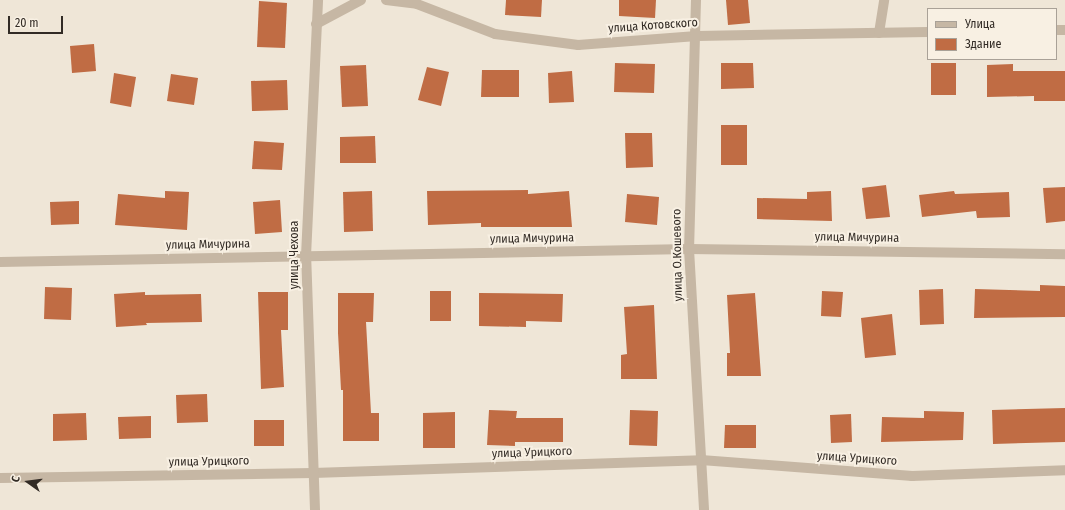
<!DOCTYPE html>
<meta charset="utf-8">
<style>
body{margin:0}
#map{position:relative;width:1065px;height:510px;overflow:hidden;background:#efe6d7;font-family:"Fira Sans Condensed",sans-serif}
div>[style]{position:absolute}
.building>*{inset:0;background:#c06c44}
.street>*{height:10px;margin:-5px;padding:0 5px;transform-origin:5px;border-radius:5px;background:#c6b7a4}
span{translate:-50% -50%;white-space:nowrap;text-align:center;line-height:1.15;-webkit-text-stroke:4px #f8f0e3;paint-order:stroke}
.street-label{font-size:12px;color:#322b25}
.legend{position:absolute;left:927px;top:8px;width:130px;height:52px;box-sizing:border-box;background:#f8f0e3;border:1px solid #a9a197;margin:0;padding:5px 7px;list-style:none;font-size:12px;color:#322b25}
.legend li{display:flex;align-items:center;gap:8px;height:20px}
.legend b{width:20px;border:1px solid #a9a197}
.north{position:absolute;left:8px;top:462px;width:40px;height:40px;-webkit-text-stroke:3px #f8f0e3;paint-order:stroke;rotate:284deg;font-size:11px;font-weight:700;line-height:16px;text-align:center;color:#322b25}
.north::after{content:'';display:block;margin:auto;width:14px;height:18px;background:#322b25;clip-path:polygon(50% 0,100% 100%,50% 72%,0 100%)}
.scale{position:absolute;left:8px;top:16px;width:55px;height:18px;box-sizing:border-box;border:2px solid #322b25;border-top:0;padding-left:5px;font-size:12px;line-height:14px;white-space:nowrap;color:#322b25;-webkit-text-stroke:3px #f8f0e3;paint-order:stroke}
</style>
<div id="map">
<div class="building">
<i style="clip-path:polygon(506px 0,542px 0,541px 17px,505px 15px)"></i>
<i style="clip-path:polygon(619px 0,656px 0,655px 18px,619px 16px)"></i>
<i style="clip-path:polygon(726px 0,748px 0,750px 23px,728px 25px)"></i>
<i style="clip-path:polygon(259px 1px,287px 3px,285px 48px,257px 47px)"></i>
<i style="clip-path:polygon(94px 44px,96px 71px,72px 73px,70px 46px)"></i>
<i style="clip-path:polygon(615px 63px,655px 64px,654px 93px,614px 92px)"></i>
<i style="clip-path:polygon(721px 63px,753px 63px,754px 88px,721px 89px)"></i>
<i style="clip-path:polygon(931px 63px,956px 63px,956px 95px,931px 95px)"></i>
<i style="clip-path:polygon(1013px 64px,1013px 71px,1065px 71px,1065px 101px,1034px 101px,1034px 96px,987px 97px,987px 65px)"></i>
<i style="clip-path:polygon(366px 65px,368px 106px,342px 107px,340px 66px)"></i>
<i style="clip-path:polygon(427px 67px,449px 72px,441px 106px,418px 100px)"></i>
<i style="clip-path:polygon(482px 70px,519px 70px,519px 97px,481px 97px)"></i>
<i style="clip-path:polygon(572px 71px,574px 102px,549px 103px,548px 73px)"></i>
<i style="clip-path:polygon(114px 73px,136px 77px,131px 107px,110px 103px)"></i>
<i style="clip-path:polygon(171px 74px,198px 78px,194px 105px,167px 101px)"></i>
<i style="clip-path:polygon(287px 80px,288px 110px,252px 111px,251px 81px)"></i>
<i style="clip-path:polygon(721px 125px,747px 125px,747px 165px,721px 165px)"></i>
<i style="clip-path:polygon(625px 133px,652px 133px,653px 167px,626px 168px)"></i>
<i style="clip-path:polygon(375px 136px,376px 163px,340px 163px,340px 137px)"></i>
<i style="clip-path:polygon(254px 141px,284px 143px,282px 170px,252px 169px)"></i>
<i style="clip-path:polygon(886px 185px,890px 217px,866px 219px,862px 188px)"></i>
<i style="clip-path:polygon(1065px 187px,1065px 221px,1046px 223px,1043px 188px)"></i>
<i style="clip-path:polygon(528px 190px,528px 194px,569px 191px,572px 227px,481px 227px,481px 223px,428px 225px,427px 191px)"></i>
<i style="clip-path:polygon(165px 191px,189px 192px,187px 230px,115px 225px,118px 194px,165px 198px)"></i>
<i style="clip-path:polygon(372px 191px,373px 231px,344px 232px,343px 192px)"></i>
<i style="clip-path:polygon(831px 191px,832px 221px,757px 219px,757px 198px,807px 199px,807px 192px)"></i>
<i style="clip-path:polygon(954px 191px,955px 194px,1009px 192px,1010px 217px,977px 218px,976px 211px,922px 217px,919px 195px)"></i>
<i style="clip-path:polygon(627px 194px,659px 197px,657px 225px,625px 222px)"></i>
<i style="clip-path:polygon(280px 200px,282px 232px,255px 234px,253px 202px)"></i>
<i style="clip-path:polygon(79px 201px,79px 224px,51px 225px,50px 202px)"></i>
<i style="clip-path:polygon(1040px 285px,1065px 286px,1065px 317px,974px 318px,975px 289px,1040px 291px)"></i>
<i style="clip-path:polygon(45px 287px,72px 288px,71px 320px,44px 319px)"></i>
<i style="clip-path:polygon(943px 289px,944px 324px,920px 325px,919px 290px)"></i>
<i style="clip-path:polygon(430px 291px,451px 291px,451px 321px,430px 321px)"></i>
<i style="clip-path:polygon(822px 291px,843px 292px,841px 317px,821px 316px)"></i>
<i style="clip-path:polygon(145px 292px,145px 295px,201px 294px,202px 322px,146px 323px,147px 325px,116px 327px,114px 294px)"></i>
<i style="clip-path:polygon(258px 292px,288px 292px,288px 330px,281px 330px,284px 387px,261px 389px)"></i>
<i style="clip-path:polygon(338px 293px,374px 293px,373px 322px,366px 322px,371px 413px,379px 413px,379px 441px,343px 441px,343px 390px,341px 390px,338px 333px)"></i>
<i style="clip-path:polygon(479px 293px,563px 294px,562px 322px,526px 321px,526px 327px,479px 326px)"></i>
<i style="clip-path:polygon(755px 293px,761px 376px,727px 376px,727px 353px,730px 353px,727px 295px)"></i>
<i style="clip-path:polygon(654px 305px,657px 379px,621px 379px,621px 355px,627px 354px,624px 307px)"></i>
<i style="clip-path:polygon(892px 314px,896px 355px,865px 358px,861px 318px)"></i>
<i style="clip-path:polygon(207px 394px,208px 422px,177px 423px,176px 395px)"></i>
<i style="clip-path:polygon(1065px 408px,1065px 442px,993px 444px,992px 410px)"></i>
<i style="clip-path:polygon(489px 410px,517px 411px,516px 418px,563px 418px,563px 442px,515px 442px,515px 446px,487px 445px)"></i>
<i style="clip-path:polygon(630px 410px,658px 411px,657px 446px,629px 445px)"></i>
<i style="clip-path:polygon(924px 411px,964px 412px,963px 440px,881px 442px,882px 417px,924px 418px)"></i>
<i style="clip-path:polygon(455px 412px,455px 448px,423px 448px,423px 413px)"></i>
<i style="clip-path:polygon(86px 413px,87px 440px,53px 441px,53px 414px)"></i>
<i style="clip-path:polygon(851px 414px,852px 442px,831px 443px,830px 415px)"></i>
<i style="clip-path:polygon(151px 416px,151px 438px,119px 439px,118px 417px)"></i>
<i style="clip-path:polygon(254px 420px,284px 420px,284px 446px,254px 446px)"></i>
<i style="clip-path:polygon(725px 425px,756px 425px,756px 448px,724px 448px)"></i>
</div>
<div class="street">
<i style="left:386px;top:0;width:31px;rotate:7deg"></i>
<i style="left:417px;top:4px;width:84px;rotate:21deg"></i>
<i style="left:495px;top:34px;width:84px;rotate:7.5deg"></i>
<i style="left:578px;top:45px;width:119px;rotate:-4.3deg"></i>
<i style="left:697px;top:36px;width:231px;rotate:-1deg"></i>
<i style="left:696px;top:0;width:249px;rotate:91.6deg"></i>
<i style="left:689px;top:249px;width:261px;rotate:86.7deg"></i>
<i style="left:316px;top:24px;width:51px;rotate:-28.1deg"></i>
<i style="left:1056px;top:30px;width:9px"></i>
<i style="left:879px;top:33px;width:33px;rotate:-81deg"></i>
<i style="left:0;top:262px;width:689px;rotate:-1.08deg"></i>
<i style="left:689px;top:249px;width:376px;rotate:0.8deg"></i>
<i style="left:0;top:478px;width:313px;rotate:-0.9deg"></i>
<i style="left:313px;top:473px;width:388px;rotate:-1.9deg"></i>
<i style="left:701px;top:460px;width:212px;rotate:4.3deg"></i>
<i style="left:912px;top:476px;width:153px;rotate:-2.2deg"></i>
<i style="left:315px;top:510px;width:254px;rotate:-92deg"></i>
<i style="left:306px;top:256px;width:256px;rotate:-87.3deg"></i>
</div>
<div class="street-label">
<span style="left:653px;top:26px;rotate:-4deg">улица Котовского</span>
<span style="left:857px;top:238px;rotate:1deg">улица Мичурина</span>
<span style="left:532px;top:239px;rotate:-1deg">улица Мичурина</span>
<span style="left:208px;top:245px;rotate:-1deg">улица Мичурина</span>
<span style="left:295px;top:255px;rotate:-90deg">улица Чехова</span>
<span style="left:678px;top:255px;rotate:-91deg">улица О.Кошевого</span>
<span style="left:532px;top:453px;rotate:-2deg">улица Урицкого</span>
<span style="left:857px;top:459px;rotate:4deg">улица Урицкого</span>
<span style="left:209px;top:462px;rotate:-1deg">улица Урицкого</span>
</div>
<ul class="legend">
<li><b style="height:5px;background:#c6b7a4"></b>Улица</li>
<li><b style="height:11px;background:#c06c44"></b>Здание</li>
</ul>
<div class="north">С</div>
<div class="scale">20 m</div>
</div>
